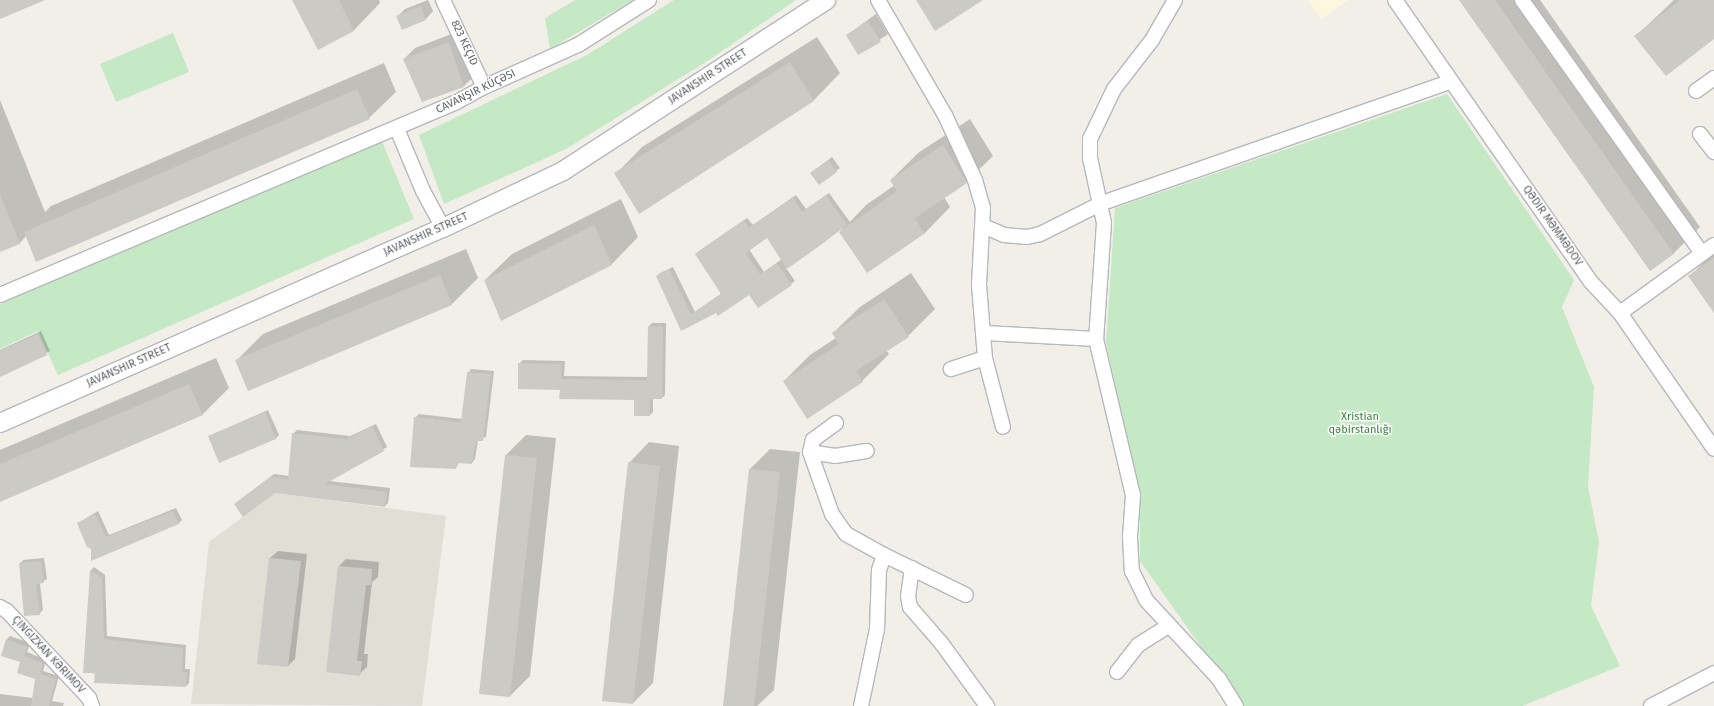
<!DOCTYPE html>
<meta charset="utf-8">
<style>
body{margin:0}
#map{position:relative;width:1714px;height:706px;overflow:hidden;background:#f1efe8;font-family:"Fira Sans",sans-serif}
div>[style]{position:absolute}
.commercial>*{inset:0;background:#fef7e0}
.education>*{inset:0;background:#e1ded6}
.green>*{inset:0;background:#c5e8c5}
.shadow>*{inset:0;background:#0003}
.building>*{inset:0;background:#cccac5}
.roads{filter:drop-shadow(1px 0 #b5b8bc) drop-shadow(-1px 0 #b5b8bc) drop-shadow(0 1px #b5b8bc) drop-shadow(0 -1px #b5b8bc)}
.minor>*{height:14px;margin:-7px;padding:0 7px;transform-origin:7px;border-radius:7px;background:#fff}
.tertiary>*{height:18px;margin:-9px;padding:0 9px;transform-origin:9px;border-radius:9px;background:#fff}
span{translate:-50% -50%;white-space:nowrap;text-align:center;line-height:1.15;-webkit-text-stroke:3px #fff;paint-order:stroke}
.street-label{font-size:11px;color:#5f6368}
.park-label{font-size:11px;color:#348238}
</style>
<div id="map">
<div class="commercial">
<i style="clip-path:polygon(1308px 0,1348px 0,1322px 19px)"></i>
</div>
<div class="education">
<i style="clip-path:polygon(275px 493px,446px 516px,422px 706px,191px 704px,209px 542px)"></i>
</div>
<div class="green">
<i style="clip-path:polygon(575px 0,633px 0,550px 49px,545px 18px)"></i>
<i style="clip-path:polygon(674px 0,796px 0,709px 60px,566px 149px,444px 204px,419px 135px,587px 55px)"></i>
<i style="clip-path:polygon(173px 33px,189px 72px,116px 102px,100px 64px)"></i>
<i style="clip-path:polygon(1447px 94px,1574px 280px,1562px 307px,1594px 387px,1588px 487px,1599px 542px,1591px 606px,1620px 666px,1522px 706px,1243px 706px,1140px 561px,1140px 499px,1106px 343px,1115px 208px)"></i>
<i style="clip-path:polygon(381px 139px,414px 219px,58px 375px,38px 331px,0 349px,0 304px)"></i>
</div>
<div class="shadow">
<i style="clip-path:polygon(293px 0,379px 0,380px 3px,354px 30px,319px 48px)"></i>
<i style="clip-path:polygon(428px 0,433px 11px,426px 19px,403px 29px,398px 16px,405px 9px)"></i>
<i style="clip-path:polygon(1460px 0,1540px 0,1700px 227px,1673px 254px)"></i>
<i style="clip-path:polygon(1674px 0,1714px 0,1714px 38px,1636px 36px)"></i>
<i style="clip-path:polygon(876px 14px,888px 34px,858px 54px,847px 35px)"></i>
<i style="clip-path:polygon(459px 31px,475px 75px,464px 86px,404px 59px,415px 48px)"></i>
<i style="clip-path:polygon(817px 37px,840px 73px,814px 100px,640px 213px,616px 174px,642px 147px)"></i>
<i style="clip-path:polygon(384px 63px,396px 92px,369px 118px,26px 236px,20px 243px,0 251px,0 100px,45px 212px,51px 206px)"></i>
<i style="clip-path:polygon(evenodd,970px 119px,993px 156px,966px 182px,944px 197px,950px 207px,924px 234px,840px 232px,844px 226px,786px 268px,795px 281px,758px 307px,750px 294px,682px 330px,657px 276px,660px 273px,673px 267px,695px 312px,722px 293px,696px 254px,699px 251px,747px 218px,753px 225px,796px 195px,806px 209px,829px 193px,850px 222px,866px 205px,895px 185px,891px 180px,918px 153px,970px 119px,767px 237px,782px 259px,764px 272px,749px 249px,767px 237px)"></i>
<i style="clip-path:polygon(832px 157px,840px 168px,819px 183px,811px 173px)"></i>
<i style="clip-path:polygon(621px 199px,638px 237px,612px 264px,502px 319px,485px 280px,512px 254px)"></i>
<i style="clip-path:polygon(466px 249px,478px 278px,452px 304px,248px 390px,236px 361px,263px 334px)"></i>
<i style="clip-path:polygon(1714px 252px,1714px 312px,1690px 276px)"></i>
<i style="clip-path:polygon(911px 273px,935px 309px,908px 336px,886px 350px,889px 354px,862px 381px,807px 417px,784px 381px,810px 355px,836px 338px,833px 333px,860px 307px)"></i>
<i style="clip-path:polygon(652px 323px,666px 323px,665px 395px,662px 398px,653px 398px,653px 412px,650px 415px,635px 399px,561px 389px,519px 364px,523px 360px,565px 361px,564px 376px,648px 377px,649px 326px)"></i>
<i style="clip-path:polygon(41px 331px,50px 351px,0 376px,0 350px)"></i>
<i style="clip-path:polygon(216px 358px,229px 388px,202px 415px,0 501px,0 450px)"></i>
<i style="clip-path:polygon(471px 369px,494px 371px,486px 437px,478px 440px,475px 459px,472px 463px,459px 462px,456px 468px,415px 418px,419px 414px,462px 419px,468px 373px)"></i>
<i style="clip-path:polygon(268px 410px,279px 435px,275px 439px,209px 436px)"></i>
<i style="clip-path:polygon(376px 424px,387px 447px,329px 481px,390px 488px,388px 503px,385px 506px,275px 492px,235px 504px,274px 474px,289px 476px,293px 434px,297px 430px,350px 436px)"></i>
<i style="clip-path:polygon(526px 435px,556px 438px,530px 676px,510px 696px,506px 455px)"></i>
<i style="clip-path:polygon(649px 442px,679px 446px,653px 683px,633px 703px,629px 463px)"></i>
<i style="clip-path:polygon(770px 449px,800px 452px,774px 690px,757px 706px,724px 706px,750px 469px)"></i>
<i style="clip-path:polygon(176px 508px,182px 520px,179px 523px,92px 560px,92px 549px,78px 523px,98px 511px,109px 535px)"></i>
<i style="clip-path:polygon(278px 551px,307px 554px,295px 659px,288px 666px,258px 663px,270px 558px)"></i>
<i style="clip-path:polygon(44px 558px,47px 579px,40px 583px,43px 610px,39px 614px,20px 564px,23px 560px)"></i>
<i style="clip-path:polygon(346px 559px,379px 562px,378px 577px,372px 582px,364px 654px,368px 654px,367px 667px,359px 674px,327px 671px,339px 566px)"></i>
<i style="clip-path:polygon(94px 567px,105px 575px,107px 636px,186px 645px,185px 669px,190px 669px,189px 683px,186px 686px,84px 672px,91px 570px)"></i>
<i style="clip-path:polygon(10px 636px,30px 643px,27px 652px,46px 660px,43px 671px,59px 676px,52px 701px,64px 703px,63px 706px,0 706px,0 694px,33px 698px,36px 678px,7px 639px)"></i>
</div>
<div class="building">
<i style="clip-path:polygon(0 0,45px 0,0 19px)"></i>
<i style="clip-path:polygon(292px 0,339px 0,354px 31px,318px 50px)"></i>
<i style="clip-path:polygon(916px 0,983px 0,935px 31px)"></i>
<i style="clip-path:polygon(1459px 0,1495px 0,1674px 254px,1650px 271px)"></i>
<i style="clip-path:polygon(1680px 0,1714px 0,1714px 39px,1666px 76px,1634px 36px)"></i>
<i style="clip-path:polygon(421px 6px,426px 20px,402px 30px,396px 16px)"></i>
<i style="clip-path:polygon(868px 21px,881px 42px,858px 55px,846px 35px)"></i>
<i style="clip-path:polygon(449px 42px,464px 87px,422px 102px,403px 59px)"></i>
<i style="clip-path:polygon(790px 62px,814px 101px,639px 214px,614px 173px)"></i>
<i style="clip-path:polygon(357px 89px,370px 119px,36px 262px,24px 232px)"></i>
<i style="clip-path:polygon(943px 145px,967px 183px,915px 218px,924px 234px,867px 273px,839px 232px,897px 191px,890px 180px)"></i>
<i style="clip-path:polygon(828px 160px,837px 172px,819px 185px,810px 173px)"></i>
<i style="clip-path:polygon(0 194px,20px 244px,0 252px)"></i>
<i style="clip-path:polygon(826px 195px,847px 225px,818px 247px,787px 269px,767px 238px,746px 253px,760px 274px,777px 263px,792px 285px,758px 308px,749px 295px,718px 316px,716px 313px,681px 331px,656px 276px,669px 269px,691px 314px,721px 294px,695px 254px,744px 220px,749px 228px,793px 198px,802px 212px)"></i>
<i style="clip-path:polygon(594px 225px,612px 265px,501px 321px,484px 280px)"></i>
<i style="clip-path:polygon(1714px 258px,1714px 313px,1688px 276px)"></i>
<i style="clip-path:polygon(440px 275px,452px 305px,248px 391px,235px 360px)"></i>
<i style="clip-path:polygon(884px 299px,909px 337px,856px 371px,863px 382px,807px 419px,783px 381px,839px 344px,832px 333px)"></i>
<i style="clip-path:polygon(648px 326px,663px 326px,662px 399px,650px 399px,650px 416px,634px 416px,634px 400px,559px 399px,560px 390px,518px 389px,518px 363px,562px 364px,561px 379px,647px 380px)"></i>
<i style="clip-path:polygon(38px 334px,47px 355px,0 377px,0 351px)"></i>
<i style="clip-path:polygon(467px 372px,491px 374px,483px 441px,476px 441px,472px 464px,457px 463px,456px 469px,410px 467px,414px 417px,461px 422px)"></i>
<i style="clip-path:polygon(189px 384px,203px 415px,0 502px,0 464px)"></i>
<i style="clip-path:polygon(265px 412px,276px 439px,219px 463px,208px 436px)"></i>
<i style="clip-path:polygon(372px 426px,384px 451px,325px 484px,387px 492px,385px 507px,275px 493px,243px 517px,234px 504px,270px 477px,288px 479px,292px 433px,346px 439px)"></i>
<i style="clip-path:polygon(505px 455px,537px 458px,510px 697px,479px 694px)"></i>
<i style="clip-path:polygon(628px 462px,660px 466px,633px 704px,602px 701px)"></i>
<i style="clip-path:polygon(749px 469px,780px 472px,754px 706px,723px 706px)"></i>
<i style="clip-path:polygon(173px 511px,179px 524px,91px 561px,91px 549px,87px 547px,77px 523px,95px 514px,106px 537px)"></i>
<i style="clip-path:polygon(269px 558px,301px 561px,288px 667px,257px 664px)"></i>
<i style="clip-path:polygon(41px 561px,44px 583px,36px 584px,40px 615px,24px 616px,19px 563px)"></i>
<i style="clip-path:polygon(338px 566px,372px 569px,371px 585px,366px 585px,357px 661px,362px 661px,360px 676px,326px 672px)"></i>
<i style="clip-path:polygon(90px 570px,102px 578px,104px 639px,183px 648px,182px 672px,187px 672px,186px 687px,94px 683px,95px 673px,83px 673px)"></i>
<i style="clip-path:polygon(6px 639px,27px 647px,24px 656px,43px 663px,40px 674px,56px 679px,49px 706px,31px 706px,35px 679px,17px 673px,20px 662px,1px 656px)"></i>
</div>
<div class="roads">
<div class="minor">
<i style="left:443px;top:0;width:96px;rotate:64.8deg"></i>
<i style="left:878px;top:0;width:133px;rotate:59.8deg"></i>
<i style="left:945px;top:115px;width:72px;rotate:65.2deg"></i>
<i style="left:975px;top:180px;width:29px;rotate:74deg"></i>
<i style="left:983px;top:208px;width:77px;rotate:93deg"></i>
<i style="left:979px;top:285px;width:73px;rotate:85.3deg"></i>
<i style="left:985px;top:358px;width:36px;rotate:162deg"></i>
<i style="left:1175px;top:0;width:46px;rotate:119.9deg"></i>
<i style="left:1152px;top:40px;width:62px;rotate:127.8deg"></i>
<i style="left:1114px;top:89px;width:55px;rotate:115.6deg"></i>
<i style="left:1090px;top:139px;width:19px;rotate:90deg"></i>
<i style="left:1090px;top:158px;width:66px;rotate:77.8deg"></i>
<i style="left:1104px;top:223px;width:116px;rotate:93.9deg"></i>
<i style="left:1096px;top:339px;width:160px;rotate:76.7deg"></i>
<i style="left:1133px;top:495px;width:42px;rotate:94.1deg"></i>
<i style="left:1130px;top:537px;width:34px;rotate:87deg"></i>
<i style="left:1132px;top:571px;width:32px;rotate:64deg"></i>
<i style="left:1146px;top:600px;width:108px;rotate:47.3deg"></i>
<i style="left:1219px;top:679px;width:32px;rotate:58deg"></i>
<i style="left:1395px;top:0;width:343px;rotate:55.2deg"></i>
<i style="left:1591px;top:282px;width:42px;rotate:46.9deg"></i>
<i style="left:1620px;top:313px;width:165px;rotate:55.3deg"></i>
<i style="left:1522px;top:0;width:310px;rotate:54.6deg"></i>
<i style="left:1696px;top:91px;width:22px;rotate:-36deg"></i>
<i style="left:397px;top:129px;width:67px;rotate:67.2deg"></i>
<i style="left:423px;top:191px;width:42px;rotate:61.6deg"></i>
<i style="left:1700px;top:134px;width:23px;rotate:52deg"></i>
<i style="left:983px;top:226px;width:23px;rotate:23deg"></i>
<i style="left:1004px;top:235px;width:23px;rotate:5deg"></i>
<i style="left:1027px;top:237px;width:13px;rotate:-13deg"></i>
<i style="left:1040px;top:234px;width:69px;rotate:-26.6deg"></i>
<i style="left:1102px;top:203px;width:368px;rotate:-19.2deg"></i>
<i style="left:0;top:295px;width:494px;rotate:-22.9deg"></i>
<i style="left:455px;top:103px;width:33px;rotate:-29deg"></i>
<i style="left:484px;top:87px;width:103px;rotate:-24.1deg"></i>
<i style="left:578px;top:45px;width:84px;rotate:-32.4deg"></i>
<i style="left:1620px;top:313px;width:116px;rotate:-35.9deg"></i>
<i style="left:985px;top:333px;width:111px;rotate:3.1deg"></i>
<i style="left:985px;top:358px;width:71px;rotate:75.4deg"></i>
<i style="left:836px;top:423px;width:29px;rotate:144deg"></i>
<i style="left:813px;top:440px;width:12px;rotate:104deg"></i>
<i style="left:810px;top:452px;width:66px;rotate:70.5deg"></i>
<i style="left:832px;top:514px;width:24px;rotate:55deg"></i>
<i style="left:846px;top:534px;width:43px;rotate:28.9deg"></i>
<i style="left:884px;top:555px;width:16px;rotate:108deg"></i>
<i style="left:879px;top:570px;width:59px;rotate:91.9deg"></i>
<i style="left:877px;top:629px;width:79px;rotate:101.7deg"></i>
<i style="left:810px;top:452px;width:25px;rotate:9deg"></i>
<i style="left:835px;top:456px;width:32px;rotate:-9deg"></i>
<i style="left:884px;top:555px;width:91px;rotate:26deg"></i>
<i style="left:912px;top:568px;width:28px;rotate:98deg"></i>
<i style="left:908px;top:596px;width:11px;rotate:80deg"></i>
<i style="left:910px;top:607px;width:49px;rotate:49.1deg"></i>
<i style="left:942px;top:644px;width:77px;rotate:54deg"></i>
<i style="left:0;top:607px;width:8px;rotate:30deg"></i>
<i style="left:7px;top:611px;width:120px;rotate:46.7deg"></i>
<i style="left:89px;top:698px;width:9px;rotate:69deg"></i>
<i style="left:1117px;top:672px;width:34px;rotate:-52deg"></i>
<i style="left:1138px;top:645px;width:36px;rotate:-32deg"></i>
<i style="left:1651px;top:706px;width:71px;rotate:-27.6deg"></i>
</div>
<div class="tertiary">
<i style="left:0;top:423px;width:484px;rotate:-23.8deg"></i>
<i style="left:443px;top:228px;width:133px;rotate:-25.4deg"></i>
<i style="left:563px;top:171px;width:314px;rotate:-33deg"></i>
</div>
</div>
<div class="street-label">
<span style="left:464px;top:43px;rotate:65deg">823 KEÇID</span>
<span style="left:708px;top:77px;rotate:-33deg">JAVANSHIR STREET</span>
<span style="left:476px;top:92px;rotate:-26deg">CAVANŞIR KÜÇƏSI</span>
<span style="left:1552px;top:226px;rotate:55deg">QƏDIR MƏMMƏDOV</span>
<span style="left:426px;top:235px;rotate:-24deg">JAVANSHIR STREET</span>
<span style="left:129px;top:366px;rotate:-24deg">JAVANSHIR STREET</span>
<span style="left:48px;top:655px;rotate:47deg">ÇINGIZXAN KƏRIMOV</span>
</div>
<div class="park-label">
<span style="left:1360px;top:424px">Xristian<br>qəbirstanlığı</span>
</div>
</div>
